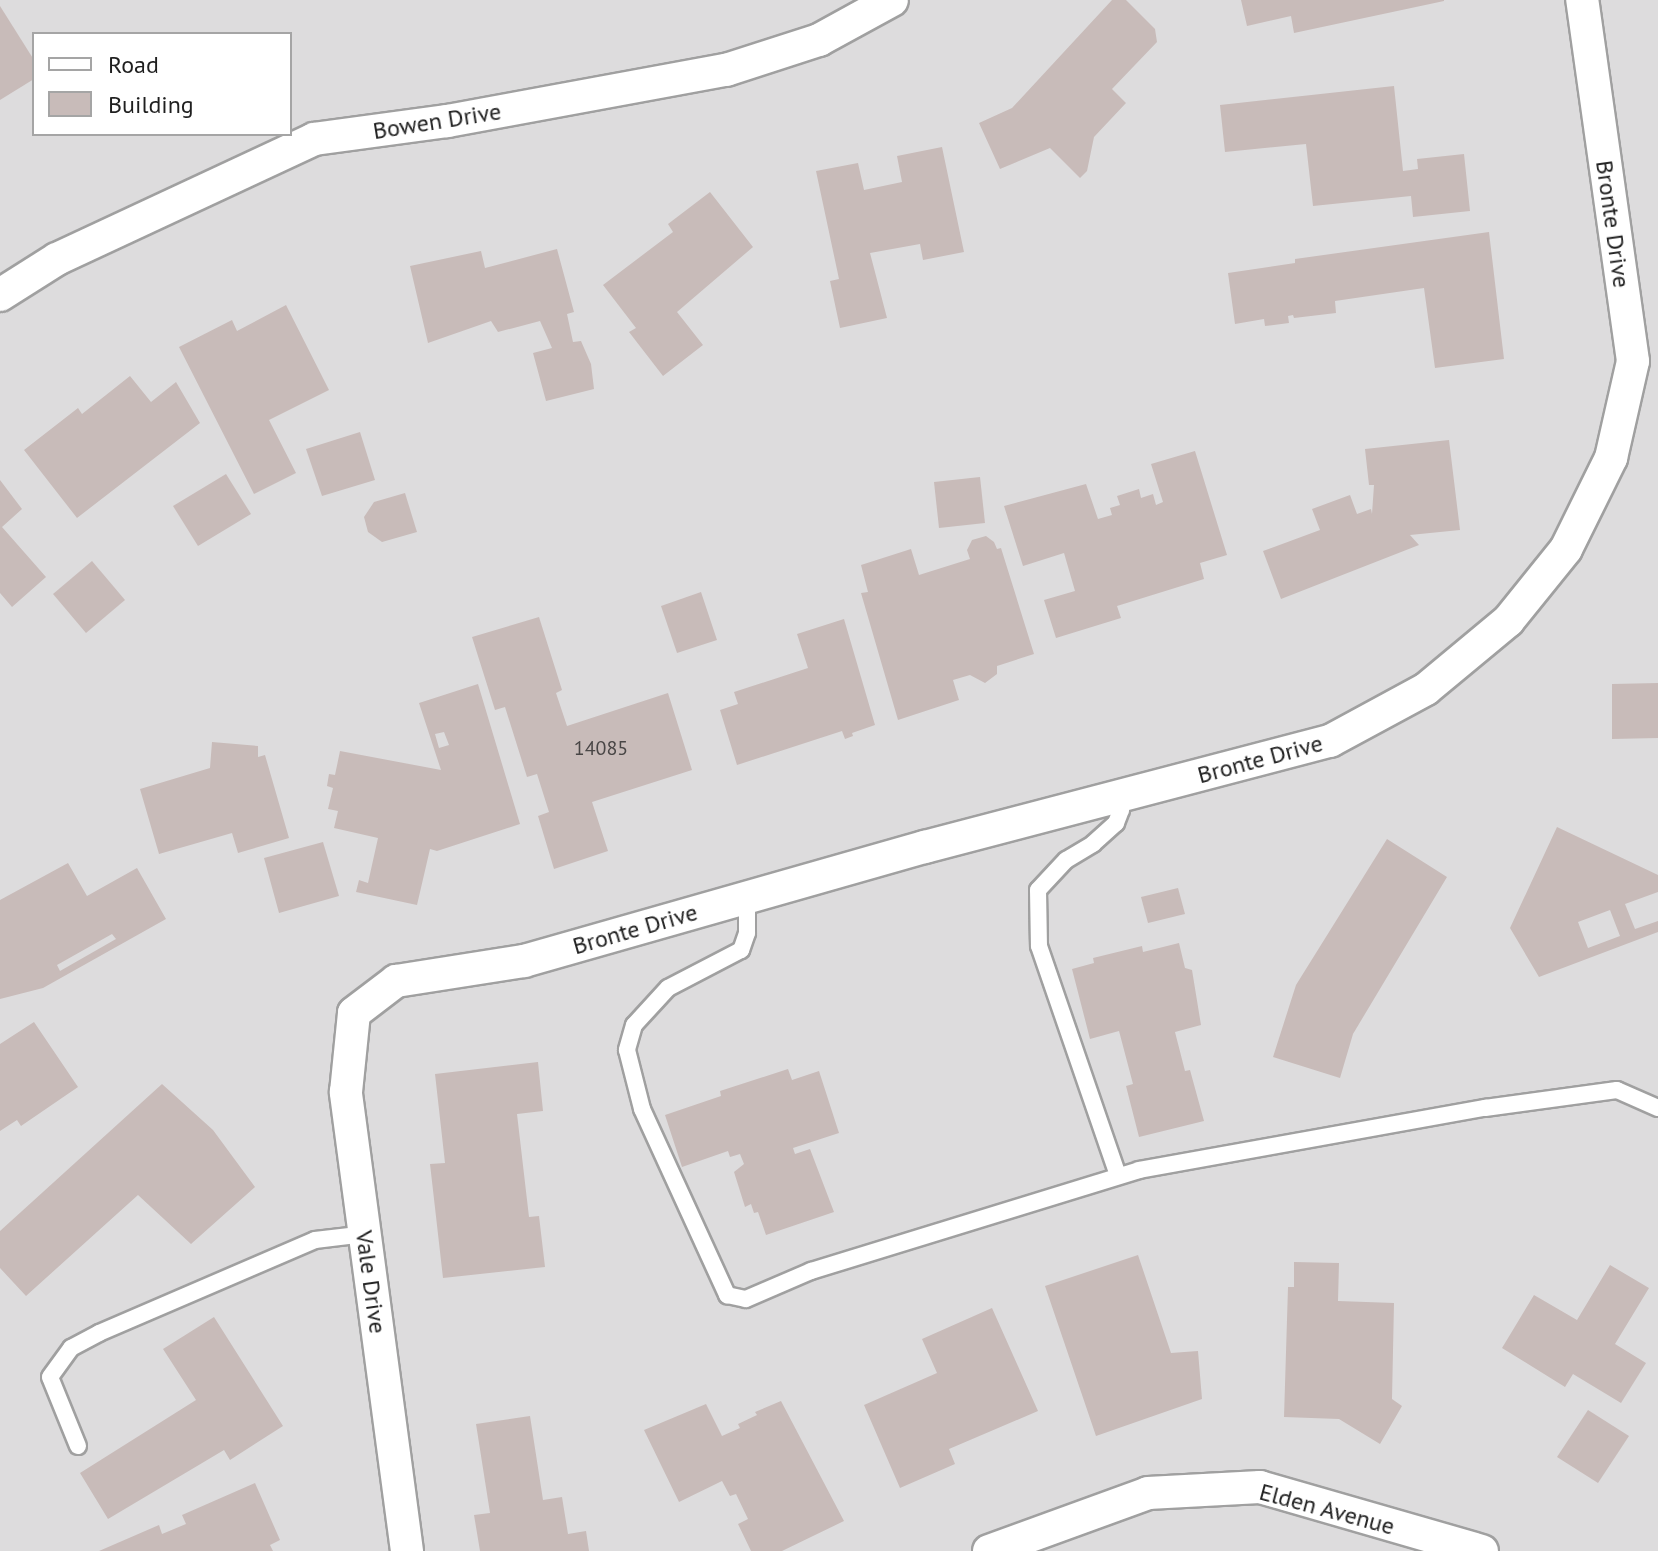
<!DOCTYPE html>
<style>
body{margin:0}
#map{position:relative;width:1658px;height:1551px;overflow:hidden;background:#f0eae6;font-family:"PT Sans",sans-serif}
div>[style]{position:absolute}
.residential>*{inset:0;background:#dddcdd}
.building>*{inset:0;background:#c8bbb9}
.roads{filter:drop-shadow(2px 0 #a0a0a0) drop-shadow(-2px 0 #a0a0a0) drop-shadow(0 2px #a0a0a0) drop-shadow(0 -2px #a0a0a0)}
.service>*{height:16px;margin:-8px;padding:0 8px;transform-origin:8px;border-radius:8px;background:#fff}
.minor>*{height:32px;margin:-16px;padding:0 16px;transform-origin:16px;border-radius:16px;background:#fff}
span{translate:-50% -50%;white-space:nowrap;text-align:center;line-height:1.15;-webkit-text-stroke:7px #fff;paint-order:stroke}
.number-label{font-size:20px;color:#494646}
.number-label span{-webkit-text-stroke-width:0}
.street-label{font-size:24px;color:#1f1f1f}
.legend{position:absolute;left:32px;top:32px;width:260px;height:104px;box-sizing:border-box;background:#fff;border:2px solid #a5a5a5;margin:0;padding:10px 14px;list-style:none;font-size:24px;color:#1f1f1f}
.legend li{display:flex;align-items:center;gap:16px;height:40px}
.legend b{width:40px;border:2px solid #a5a5a5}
</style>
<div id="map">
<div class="residential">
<i style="clip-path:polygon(evenodd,0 0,1658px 0,1658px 1551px,0 1551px,0 0,34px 34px,290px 34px,290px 134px,34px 134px,34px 34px)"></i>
</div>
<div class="building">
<i style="clip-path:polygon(1112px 0,1126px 0,1155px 29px,1157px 42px,1112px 89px,1126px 103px,1094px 137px,1087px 171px,1080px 178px,1050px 148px,1000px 169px,979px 123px,1012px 108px)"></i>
<i style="clip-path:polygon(1241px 0,1444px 0,1444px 1px,1294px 33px,1291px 16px,1247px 26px)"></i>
<i style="clip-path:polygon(0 6px,34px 60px,34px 79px,0 100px)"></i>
<i style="clip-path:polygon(1394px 86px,1403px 171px,1418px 169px,1417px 159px,1464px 154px,1470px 211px,1413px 217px,1411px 196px,1313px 206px,1306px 144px,1225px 152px,1220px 105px)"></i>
<i style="clip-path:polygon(942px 147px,964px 252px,923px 260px,920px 244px,870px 253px,887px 318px,840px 328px,830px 281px,839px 279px,816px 171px,858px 163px,864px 190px,902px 182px,897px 156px)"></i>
<i style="clip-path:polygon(710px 192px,753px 247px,677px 312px,703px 345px,663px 376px,629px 332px,636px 328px,603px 285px,673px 232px,668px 224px)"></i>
<i style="clip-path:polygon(1489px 232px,1504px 359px,1435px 368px,1424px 288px,1335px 301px,1336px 313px,1294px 318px,1293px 315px,1288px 316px,1289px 323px,1265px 326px,1264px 319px,1235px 324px,1228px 273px,1295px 263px,1295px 259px)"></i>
<i style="clip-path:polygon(557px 249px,574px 312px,567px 314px,573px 342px,581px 341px,591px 364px,594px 389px,546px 401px,533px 353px,552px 348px,540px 321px,498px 332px,491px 321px,428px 343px,410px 266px,481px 251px,485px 268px)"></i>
<i style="clip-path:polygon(286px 305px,329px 390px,269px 420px,296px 473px,254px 494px,179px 347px,232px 320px,237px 331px)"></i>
<i style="clip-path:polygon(130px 376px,151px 402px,176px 382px,200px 423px,77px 518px,24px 450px,78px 408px,82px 414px)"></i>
<i style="clip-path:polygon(360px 432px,375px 480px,322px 496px,306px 449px)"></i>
<i style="clip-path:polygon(1449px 440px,1460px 530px,1410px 535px,1419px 545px,1281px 599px,1263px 551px,1320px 530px,1312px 509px,1350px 495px,1357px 514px,1371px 509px,1372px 514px,1374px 485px,1369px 485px,1365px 449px)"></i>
<i style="clip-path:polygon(1195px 451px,1227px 555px,1200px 563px,1204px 579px,1117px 606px,1121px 618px,1056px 638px,1044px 600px,1075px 591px,1064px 553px,1023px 566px,1004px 506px,1086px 484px,1098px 519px,1112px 515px,1110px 508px,1120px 505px,1117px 496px,1139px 489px,1141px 498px,1153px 494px,1156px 505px,1163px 502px,1151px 464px)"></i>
<i style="clip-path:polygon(226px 474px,251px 514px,198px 546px,173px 506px)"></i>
<i style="clip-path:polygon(980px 477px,985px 523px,939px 528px,934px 482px)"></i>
<i style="clip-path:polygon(0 480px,22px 509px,2px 527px,46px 577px,12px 607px,0 593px)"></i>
<i style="clip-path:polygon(405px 493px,417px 532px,382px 542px,368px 532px,364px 517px,374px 502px)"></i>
<i style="clip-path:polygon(986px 536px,994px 542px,997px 549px,1001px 548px,1034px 654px,997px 666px,997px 674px,985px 683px,970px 675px,953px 680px,959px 700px,898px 720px,861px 593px,868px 592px,861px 565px,911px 549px,919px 575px,970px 559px,967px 550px,972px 540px)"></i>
<i style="clip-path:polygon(92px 561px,125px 600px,86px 633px,53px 594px)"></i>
<i style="clip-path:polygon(701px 592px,717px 640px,677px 653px,661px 606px)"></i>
<i style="clip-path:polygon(539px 617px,562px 690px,556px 693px,567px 726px,668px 693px,692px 770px,592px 802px,608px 851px,554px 869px,538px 816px,549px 812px,537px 774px,527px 777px,505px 707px,495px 710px,472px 637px)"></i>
<i style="clip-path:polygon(844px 619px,875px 725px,852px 733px,853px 736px,845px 739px,842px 731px,737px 765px,720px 710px,738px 704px,734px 692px,808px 668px,797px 634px)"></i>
<i style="clip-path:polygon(1658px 683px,1658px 738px,1612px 739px,1612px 684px)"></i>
<i style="clip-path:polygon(evenodd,478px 684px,520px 824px,437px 851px,430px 849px,417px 905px,356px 892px,359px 880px,368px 883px,378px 838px,334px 828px,338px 811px,328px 809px,333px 788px,327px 786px,329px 774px,335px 775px,340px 751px,441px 770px,419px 703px,478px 684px,444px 732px,449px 745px,439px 748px,435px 734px,444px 732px)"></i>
<i style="clip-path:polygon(212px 742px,258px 746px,258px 757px,265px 755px,289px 838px,238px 853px,232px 833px,159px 854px,140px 789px,210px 768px)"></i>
<i style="clip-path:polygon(evenodd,1557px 827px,1658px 875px,1658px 892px,1625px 904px,1635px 929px,1658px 921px,1658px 932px,1539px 977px,1510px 928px,1557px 827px,1610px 910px,1620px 936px,1588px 948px,1578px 922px,1610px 910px)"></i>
<i style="clip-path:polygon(1387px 839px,1447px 877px,1353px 1034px,1340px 1078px,1273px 1057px,1296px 985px)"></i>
<i style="clip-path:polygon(323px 842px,339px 896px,279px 913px,264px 858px)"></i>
<i style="clip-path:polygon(evenodd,68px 863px,87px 896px,137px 868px,166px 919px,43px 988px,0 999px,0 900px,68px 863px,112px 934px,116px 939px,60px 971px,57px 965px,112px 934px)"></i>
<i style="clip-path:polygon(1178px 888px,1185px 914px,1148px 923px,1141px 897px)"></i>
<i style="clip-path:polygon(1179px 943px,1185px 968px,1192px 970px,1201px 1025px,1175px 1032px,1185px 1071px,1190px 1070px,1204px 1121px,1139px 1137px,1126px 1086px,1133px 1084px,1119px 1031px,1090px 1039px,1072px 969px,1094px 963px,1093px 958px,1142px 946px,1143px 952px)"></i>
<i style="clip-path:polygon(34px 1022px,78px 1087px,21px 1126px,17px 1120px,0 1131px,0 1044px)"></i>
<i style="clip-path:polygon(538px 1062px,543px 1111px,517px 1114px,529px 1217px,539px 1216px,545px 1267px,443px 1278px,430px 1164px,445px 1163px,435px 1074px)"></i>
<i style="clip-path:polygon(788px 1069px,792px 1080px,819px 1071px,839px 1133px,793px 1148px,795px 1154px,810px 1149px,834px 1212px,766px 1235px,758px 1212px,754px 1213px,751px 1204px,745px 1207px,734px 1172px,744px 1164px,740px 1154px,730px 1157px,728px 1151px,682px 1167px,665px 1115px,721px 1096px,720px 1091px)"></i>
<i style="clip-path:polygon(162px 1084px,213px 1130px,255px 1187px,191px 1244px,138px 1195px,26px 1296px,0 1268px,0 1231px)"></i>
<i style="clip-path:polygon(1138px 1255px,1171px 1353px,1198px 1351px,1202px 1399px,1096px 1436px,1045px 1286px)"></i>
<i style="clip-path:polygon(1294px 1262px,1339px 1263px,1338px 1301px,1394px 1303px,1392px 1399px,1402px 1406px,1380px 1444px,1339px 1419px,1284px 1417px,1288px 1287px,1294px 1287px)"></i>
<i style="clip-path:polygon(1610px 1265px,1649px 1288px,1615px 1344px,1646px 1363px,1621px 1403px,1573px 1374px,1565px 1387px,1502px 1348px,1534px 1295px,1577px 1320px)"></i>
<i style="clip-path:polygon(992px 1308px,1038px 1411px,949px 1449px,955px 1464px,900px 1488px,864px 1405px,937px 1373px,922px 1339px)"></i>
<i style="clip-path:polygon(214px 1317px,283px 1426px,230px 1460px,224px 1450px,108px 1519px,80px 1473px,196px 1400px,163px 1349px)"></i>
<i style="clip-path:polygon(781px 1401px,844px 1521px,782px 1551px,751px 1551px,738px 1524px,748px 1519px,736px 1494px,730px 1496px,722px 1481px,679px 1502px,644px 1430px,706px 1404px,722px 1436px,740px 1428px,738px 1424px,757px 1415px,755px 1412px)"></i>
<i style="clip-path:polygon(1588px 1410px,1629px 1436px,1598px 1483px,1557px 1457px)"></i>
<i style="clip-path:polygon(530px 1416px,543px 1500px,562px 1497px,568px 1534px,586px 1531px,589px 1551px,480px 1551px,474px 1515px,490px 1513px,476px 1424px)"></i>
<i style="clip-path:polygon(255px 1483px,280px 1540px,270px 1545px,273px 1551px,99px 1551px,159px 1525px,162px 1534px,186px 1524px,182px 1515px)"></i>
</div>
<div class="roads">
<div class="service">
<i style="left:1116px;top:797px;width:14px;rotate:69deg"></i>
<i style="left:1121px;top:810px;width:14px;rotate:111deg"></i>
<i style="left:1116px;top:823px;width:31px;rotate:138deg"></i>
<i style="left:1093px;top:844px;width:31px;rotate:149deg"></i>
<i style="left:1066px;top:860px;width:41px;rotate:133deg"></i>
<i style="left:1038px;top:890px;width:56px;rotate:89deg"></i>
<i style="left:1039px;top:946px;width:243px;rotate:71deg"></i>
<i style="left:747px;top:897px;width:36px;rotate:90deg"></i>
<i style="left:747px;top:933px;width:18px;rotate:109deg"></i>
<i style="left:741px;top:950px;width:82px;rotate:152.5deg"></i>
<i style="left:668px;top:988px;width:50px;rotate:132.6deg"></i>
<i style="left:634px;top:1025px;width:26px;rotate:106deg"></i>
<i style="left:627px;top:1050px;width:61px;rotate:75.7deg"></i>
<i style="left:642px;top:1109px;width:205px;rotate:65.4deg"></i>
<i style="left:727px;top:1295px;width:19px;rotate:12deg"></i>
<i style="left:746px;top:1299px;width:71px;rotate:-23.3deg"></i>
<i style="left:811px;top:1271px;width:343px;rotate:-17.1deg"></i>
<i style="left:1139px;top:1170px;width:352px;rotate:-10.2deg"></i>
<i style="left:1485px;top:1108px;width:133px;rotate:-7.8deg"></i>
<i style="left:1617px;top:1090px;width:45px;rotate:23.7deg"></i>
<i style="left:78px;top:1446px;width:74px;rotate:-112.1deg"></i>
<i style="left:50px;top:1377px;width:36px;rotate:-54deg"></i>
<i style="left:71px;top:1348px;width:32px;rotate:-28deg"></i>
<i style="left:99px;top:1333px;width:235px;rotate:-23.3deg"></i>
<i style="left:315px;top:1240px;width:50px;rotate:-6.8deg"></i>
</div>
<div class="minor">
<i style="left:0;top:295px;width:67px;rotate:-32.3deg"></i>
<i style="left:57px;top:259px;width:284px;rotate:-25deg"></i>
<i style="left:314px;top:139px;width:134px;rotate:-7.7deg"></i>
<i style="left:447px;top:121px;width:284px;rotate:-10.4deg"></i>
<i style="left:726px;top:70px;width:98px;rotate:-17.9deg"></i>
<i style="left:819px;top:40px;width:83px;rotate:-28.7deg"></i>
<i style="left:407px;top:1551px;width:463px;rotate:-97.6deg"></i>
<i style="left:346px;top:1092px;width:79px;rotate:-84.2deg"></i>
<i style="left:354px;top:1013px;width:53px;rotate:-37.3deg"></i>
<i style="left:396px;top:981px;width:130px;rotate:-8.9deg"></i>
<i style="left:524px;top:961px;width:417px;rotate:-15.9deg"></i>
<i style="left:925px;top:847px;width:419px;rotate:-14.7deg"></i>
<i style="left:1330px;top:741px;width:109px;rotate:-28.4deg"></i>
<i style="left:1426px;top:689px;width:107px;rotate:-39.7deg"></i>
<i style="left:1508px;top:621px;width:92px;rotate:-51.1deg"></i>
<i style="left:1566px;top:549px;width:102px;rotate:-63.7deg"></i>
<i style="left:1611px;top:458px;width:99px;rotate:-77.2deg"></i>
<i style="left:1633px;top:361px;width:365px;rotate:-98deg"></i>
<i style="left:989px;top:1551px;width:169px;rotate:-20deg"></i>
<i style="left:1148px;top:1493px;width:112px;rotate:-3.1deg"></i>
<i style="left:1260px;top:1487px;width:231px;rotate:16.1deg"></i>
</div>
</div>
<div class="number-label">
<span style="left:601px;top:748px">14085</span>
</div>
<div class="street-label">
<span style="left:437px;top:121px;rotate:-9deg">Bowen Drive</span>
<span style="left:1613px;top:224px;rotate:82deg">Bronte Drive</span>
<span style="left:1260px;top:759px;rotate:-15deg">Bronte Drive</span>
<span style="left:635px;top:929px;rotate:-16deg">Bronte Drive</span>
<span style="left:371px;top:1282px;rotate:82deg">Vale Drive</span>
<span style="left:1327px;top:1509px;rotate:15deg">Elden Avenue</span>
</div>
<ul class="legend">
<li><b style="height:10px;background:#fff"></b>Road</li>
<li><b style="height:22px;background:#c8bbb9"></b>Building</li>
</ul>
</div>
